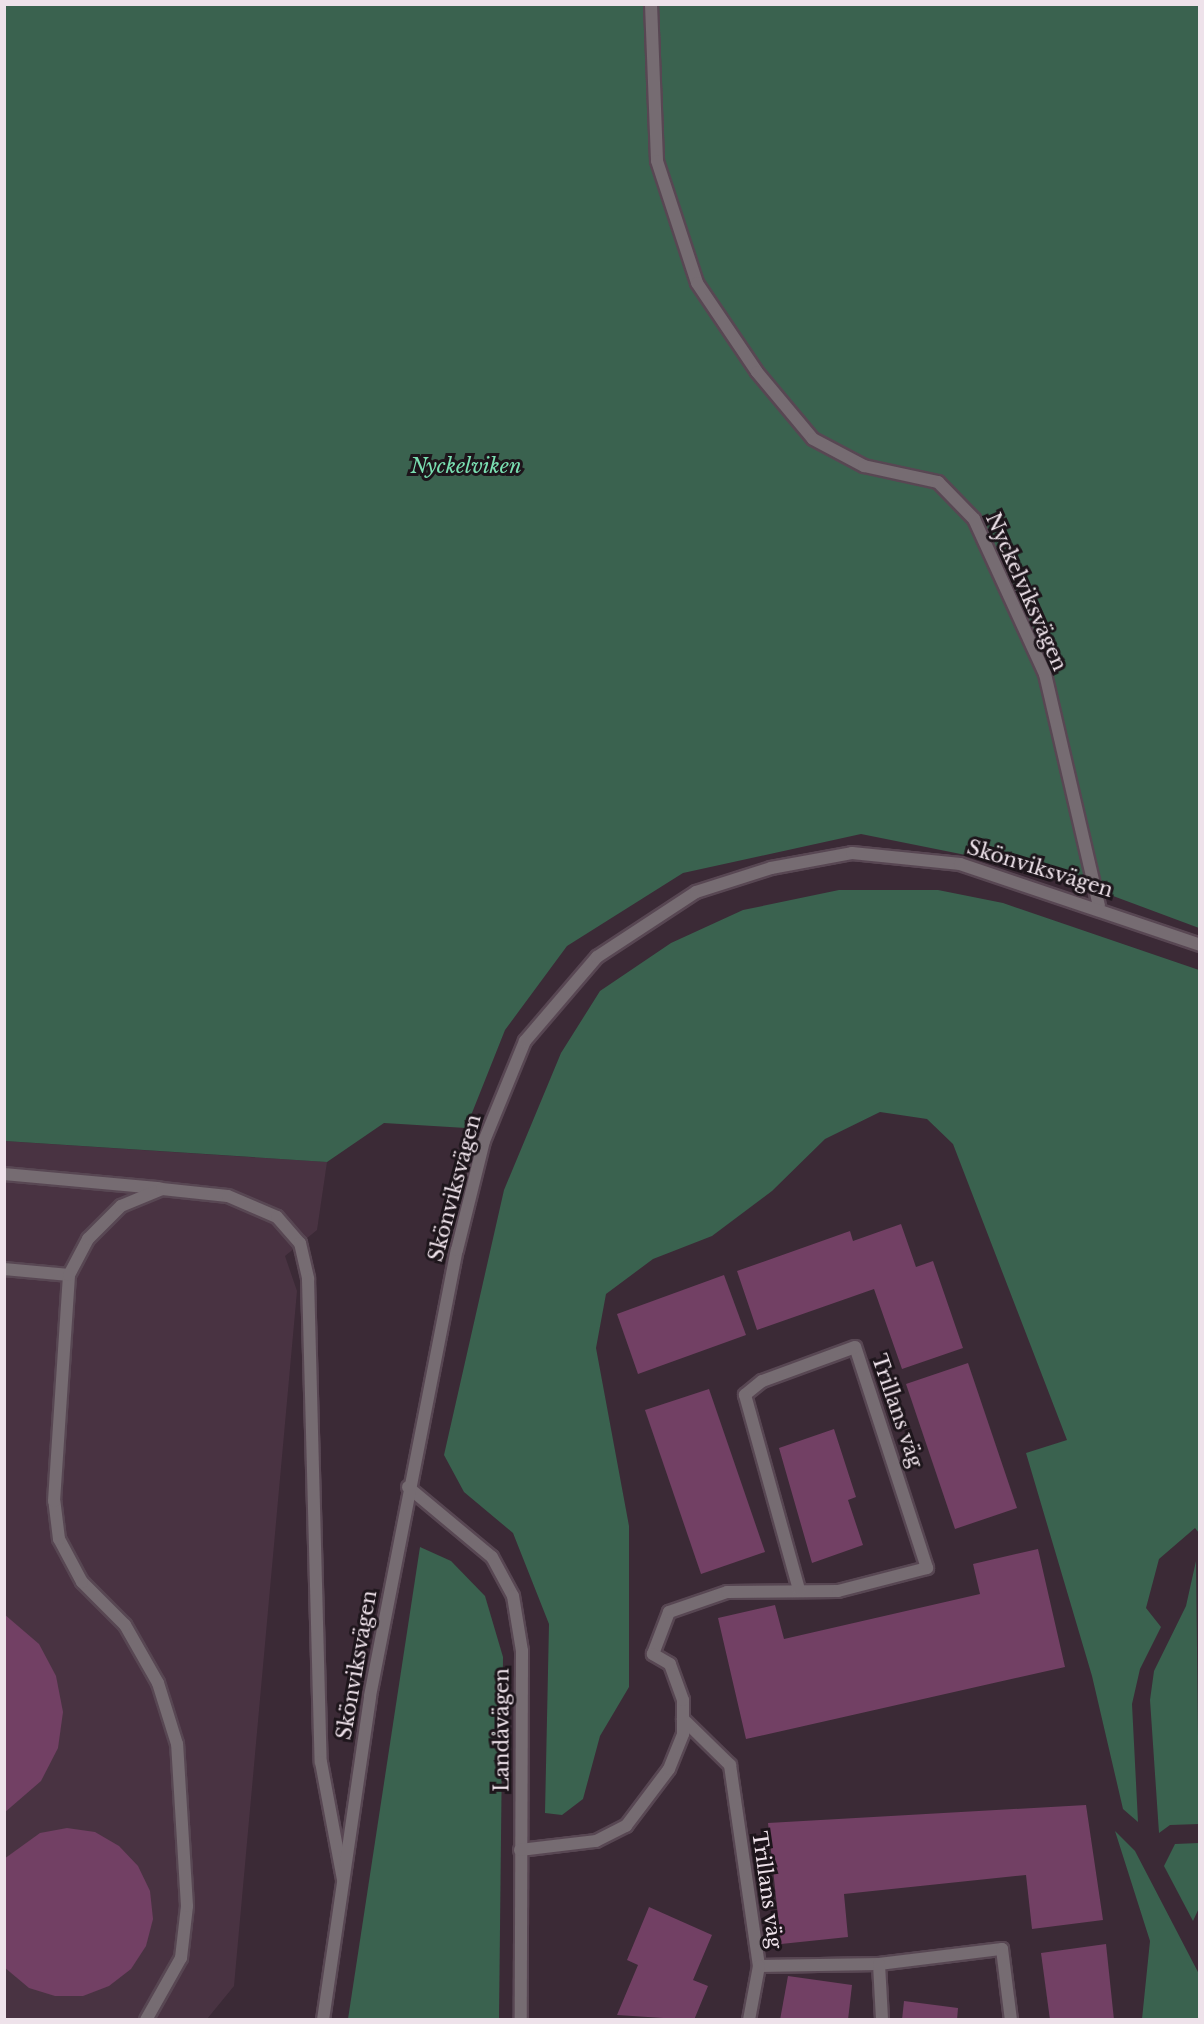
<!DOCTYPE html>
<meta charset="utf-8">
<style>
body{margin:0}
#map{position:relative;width:1204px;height:2024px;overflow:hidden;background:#3b2a36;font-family:"Libre Baskerville",serif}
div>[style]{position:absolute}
.built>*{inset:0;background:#493342}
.green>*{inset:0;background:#3a624f}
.building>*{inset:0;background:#724064}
.roads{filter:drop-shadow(2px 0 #584753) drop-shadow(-2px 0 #584753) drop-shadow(0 2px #584753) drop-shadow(0 -2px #584753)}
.service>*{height:12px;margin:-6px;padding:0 6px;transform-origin:6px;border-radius:6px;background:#766c72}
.minor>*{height:12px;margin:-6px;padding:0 6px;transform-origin:6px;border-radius:6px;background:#766c72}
.tertiary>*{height:12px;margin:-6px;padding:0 6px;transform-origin:6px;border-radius:6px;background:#766c72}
span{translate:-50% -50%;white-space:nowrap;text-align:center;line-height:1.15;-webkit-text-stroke:6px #1d151b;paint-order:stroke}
.park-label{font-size:20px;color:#7adfb2;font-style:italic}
.street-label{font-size:20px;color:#eee2ea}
.frame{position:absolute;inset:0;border:6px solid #eee2ea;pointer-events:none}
</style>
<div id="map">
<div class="built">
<i style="clip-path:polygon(4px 1141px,327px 1162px,317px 1230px,285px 1256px,297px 1291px,234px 1986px,207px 2019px,5px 2019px)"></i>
</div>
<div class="green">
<i style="clip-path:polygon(4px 5px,1199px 5px,1199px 928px,1046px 871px,861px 834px,683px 873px,567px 946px,505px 1030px,466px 1128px,384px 1123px,327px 1162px,5px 1141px)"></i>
<i style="clip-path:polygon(839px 890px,938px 890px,1003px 903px,1199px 970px,1199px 1533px,1195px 1528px,1159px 1559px,1146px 1608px,1161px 1627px,1140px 1669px,1132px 1704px,1138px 1822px,1123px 1809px,1092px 1676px,1026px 1453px,1067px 1440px,953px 1144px,927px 1119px,880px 1112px,825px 1139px,772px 1191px,712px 1236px,653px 1259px,606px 1294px,596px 1348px,629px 1526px,629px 1687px,600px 1736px,583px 1799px,562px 1815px,545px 1813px,549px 1624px,513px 1533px,464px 1492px,444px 1455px,504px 1190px,561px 1053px,600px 991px,671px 943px,743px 910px)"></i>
<i style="clip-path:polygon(420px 1547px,451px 1561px,485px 1596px,503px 1657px,499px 2019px,348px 2019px)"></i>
<i style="clip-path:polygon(1196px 1561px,1199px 1824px,1170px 1825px,1159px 1833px,1150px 1700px,1154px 1671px,1186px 1606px)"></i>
<i style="clip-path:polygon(1115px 1831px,1135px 1851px,1199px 1974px,1199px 2019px,1142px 2019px,1150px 1941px)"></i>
<i style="clip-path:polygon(1199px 1843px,1199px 1908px,1193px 1921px,1164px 1866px,1175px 1844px)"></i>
</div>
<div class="building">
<i style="clip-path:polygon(901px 1224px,916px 1267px,933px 1261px,963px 1348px,902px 1369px,874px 1289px,757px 1330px,737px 1271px,850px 1231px,853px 1241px)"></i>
<i style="clip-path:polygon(724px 1275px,746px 1335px,638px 1374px,617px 1314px)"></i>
<i style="clip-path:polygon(968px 1363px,1017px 1508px,955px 1529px,906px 1384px)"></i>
<i style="clip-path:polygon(709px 1389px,765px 1552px,701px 1574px,645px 1410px)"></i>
<i style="clip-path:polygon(834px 1429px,856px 1497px,848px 1500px,863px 1545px,812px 1563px,779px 1448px)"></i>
<i style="clip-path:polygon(1038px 1549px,1065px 1667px,746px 1739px,718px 1618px,775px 1605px,784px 1639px,980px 1594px,973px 1564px)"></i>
<i style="clip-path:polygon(4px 1614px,39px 1644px,56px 1676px,63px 1712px,58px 1748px,41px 1781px,4px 1813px)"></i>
<i style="clip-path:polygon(1086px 1805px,1103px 1920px,1032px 1929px,1026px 1875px,844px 1894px,848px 1937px,781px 1944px,768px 1823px)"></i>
<i style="clip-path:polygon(67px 1828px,95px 1832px,119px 1846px,138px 1866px,150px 1891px,153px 1919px,146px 1946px,131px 1969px,109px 1986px,83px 1996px,55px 1996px,29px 1988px,4px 1967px,4px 1859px,40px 1833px)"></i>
<i style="clip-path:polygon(649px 1907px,712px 1935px,693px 1980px,708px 1986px,694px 2020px,617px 2015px,638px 1965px,627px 1960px)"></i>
<i style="clip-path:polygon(1106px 1944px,1114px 2020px,1050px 2020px,1041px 1953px)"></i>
<i style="clip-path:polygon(788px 1976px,852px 1985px,848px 2020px,780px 2020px)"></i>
<i style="clip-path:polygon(904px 2001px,958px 2008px,957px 2020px,902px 2020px)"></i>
</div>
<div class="roads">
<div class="service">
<i style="left:4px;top:1174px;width:156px;rotate:5.2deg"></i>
<i style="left:4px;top:1269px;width:65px;rotate:5.3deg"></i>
<i style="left:653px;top:1654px;width:45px;rotate:-69.1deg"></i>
<i style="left:669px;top:1612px;width:61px;rotate:-19deg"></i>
<i style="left:727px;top:1592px;width:111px;rotate:-0.5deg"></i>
<i style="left:838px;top:1591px;width:92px;rotate:-14.5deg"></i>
<i style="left:927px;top:1568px;width:232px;rotate:-108deg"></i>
<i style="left:855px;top:1347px;width:99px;rotate:159.9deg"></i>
<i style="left:762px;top:1381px;width:22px;rotate:141deg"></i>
<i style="left:745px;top:1395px;width:202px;rotate:74.5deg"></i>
<i style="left:683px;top:1719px;width:66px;rotate:44.4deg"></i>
<i style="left:730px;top:1765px;width:203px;rotate:81.8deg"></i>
<i style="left:759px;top:1966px;width:120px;rotate:-1deg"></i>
<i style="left:879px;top:1964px;width:124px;rotate:-7deg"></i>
<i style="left:1002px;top:1949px;width:72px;rotate:82.8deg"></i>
<i style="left:879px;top:1964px;width:56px;rotate:86.9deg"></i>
<i style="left:146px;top:2020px;width:71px;rotate:-60.6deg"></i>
<i style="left:181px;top:1958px;width:52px;rotate:-83.4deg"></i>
<i style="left:187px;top:1906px;width:162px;rotate:-93.5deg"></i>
<i style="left:177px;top:1744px;width:64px;rotate:-107.3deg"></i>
<i style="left:158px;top:1683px;width:67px;rotate:-119.6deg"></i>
<i style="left:125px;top:1625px;width:61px;rotate:-135deg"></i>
<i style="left:82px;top:1582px;width:49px;rotate:-118.1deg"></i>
<i style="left:59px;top:1539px;width:38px;rotate:-97deg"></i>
<i style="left:54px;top:1501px;width:226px;rotate:-86.2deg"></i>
<i style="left:69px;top:1275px;width:41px;rotate:-62.2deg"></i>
<i style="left:88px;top:1239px;width:47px;rotate:-45deg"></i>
<i style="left:121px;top:1206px;width:44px;rotate:-22.5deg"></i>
<i style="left:162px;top:1189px;width:66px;rotate:6.1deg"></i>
<i style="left:228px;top:1196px;width:53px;rotate:23.2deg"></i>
<i style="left:277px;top:1217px;width:35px;rotate:49deg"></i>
<i style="left:300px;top:1243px;width:37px;rotate:77deg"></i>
<i style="left:308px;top:1279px;width:483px;rotate:88.5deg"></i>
<i style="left:321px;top:1762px;width:120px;rotate:79.4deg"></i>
<i style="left:749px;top:2020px;width:55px;rotate:-79.5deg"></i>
</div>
<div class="minor">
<i style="left:651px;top:4px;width:157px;rotate:87.8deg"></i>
<i style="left:657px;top:161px;width:128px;rotate:71.8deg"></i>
<i style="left:697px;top:283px;width:107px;rotate:56deg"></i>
<i style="left:757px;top:372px;width:87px;rotate:50.1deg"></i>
<i style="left:813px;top:439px;width:58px;rotate:27.9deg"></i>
<i style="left:864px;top:466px;width:76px;rotate:12.2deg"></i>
<i style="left:938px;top:482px;width:52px;rotate:45.8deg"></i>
<i style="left:974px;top:519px;width:170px;rotate:65.4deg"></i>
<i style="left:1045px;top:674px;width:238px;rotate:76.9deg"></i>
<i style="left:408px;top:1487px;width:109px;rotate:39.8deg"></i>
<i style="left:492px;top:1557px;width:44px;rotate:61.7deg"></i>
<i style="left:513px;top:1596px;width:56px;rotate:80.7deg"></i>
<i style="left:522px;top:1651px;width:369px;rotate:90.2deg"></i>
<i style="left:520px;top:1850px;width:77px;rotate:-6.8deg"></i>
<i style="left:596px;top:1841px;width:34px;rotate:-27deg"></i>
<i style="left:626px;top:1826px;width:71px;rotate:-53deg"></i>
<i style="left:669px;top:1769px;width:38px;rotate:-68deg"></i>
<i style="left:683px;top:1734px;width:34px;rotate:-90deg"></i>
<i style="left:683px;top:1700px;width:38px;rotate:-110deg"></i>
<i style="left:670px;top:1664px;width:20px;rotate:-150deg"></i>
</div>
<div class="tertiary">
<i style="left:323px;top:2020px;width:327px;rotate:-81.7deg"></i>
<i style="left:370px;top:1696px;width:454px;rotate:-79deg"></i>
<i style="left:457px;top:1250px;width:112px;rotate:-76.1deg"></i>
<i style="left:484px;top:1141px;width:108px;rotate:-67.7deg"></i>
<i style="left:525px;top:1041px;width:111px;rotate:-49.4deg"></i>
<i style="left:597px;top:957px;width:118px;rotate:-33.3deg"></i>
<i style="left:696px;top:892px;width:79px;rotate:-17.7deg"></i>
<i style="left:771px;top:868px;width:82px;rotate:-10.5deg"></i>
<i style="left:852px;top:853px;width:109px;rotate:5.8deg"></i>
<i style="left:960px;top:864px;width:253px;rotate:18.6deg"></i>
</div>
</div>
<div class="park-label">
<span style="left:466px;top:466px">Nyckelviken</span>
</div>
<div class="street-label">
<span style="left:1026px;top:592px;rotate:66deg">Nyckelviksvägen</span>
<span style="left:1040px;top:869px;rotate:17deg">Skönviksvägen</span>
<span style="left:455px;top:1188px;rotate:-75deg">Skönviksvägen</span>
<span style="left:897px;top:1411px;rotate:71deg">Trillans väg</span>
<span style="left:357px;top:1665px;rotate:-80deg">Skönviksvägen</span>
<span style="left:502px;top:1730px;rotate:-90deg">Landåvägen</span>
<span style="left:767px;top:1890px;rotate:82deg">Trillans väg</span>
</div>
<div class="frame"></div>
</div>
